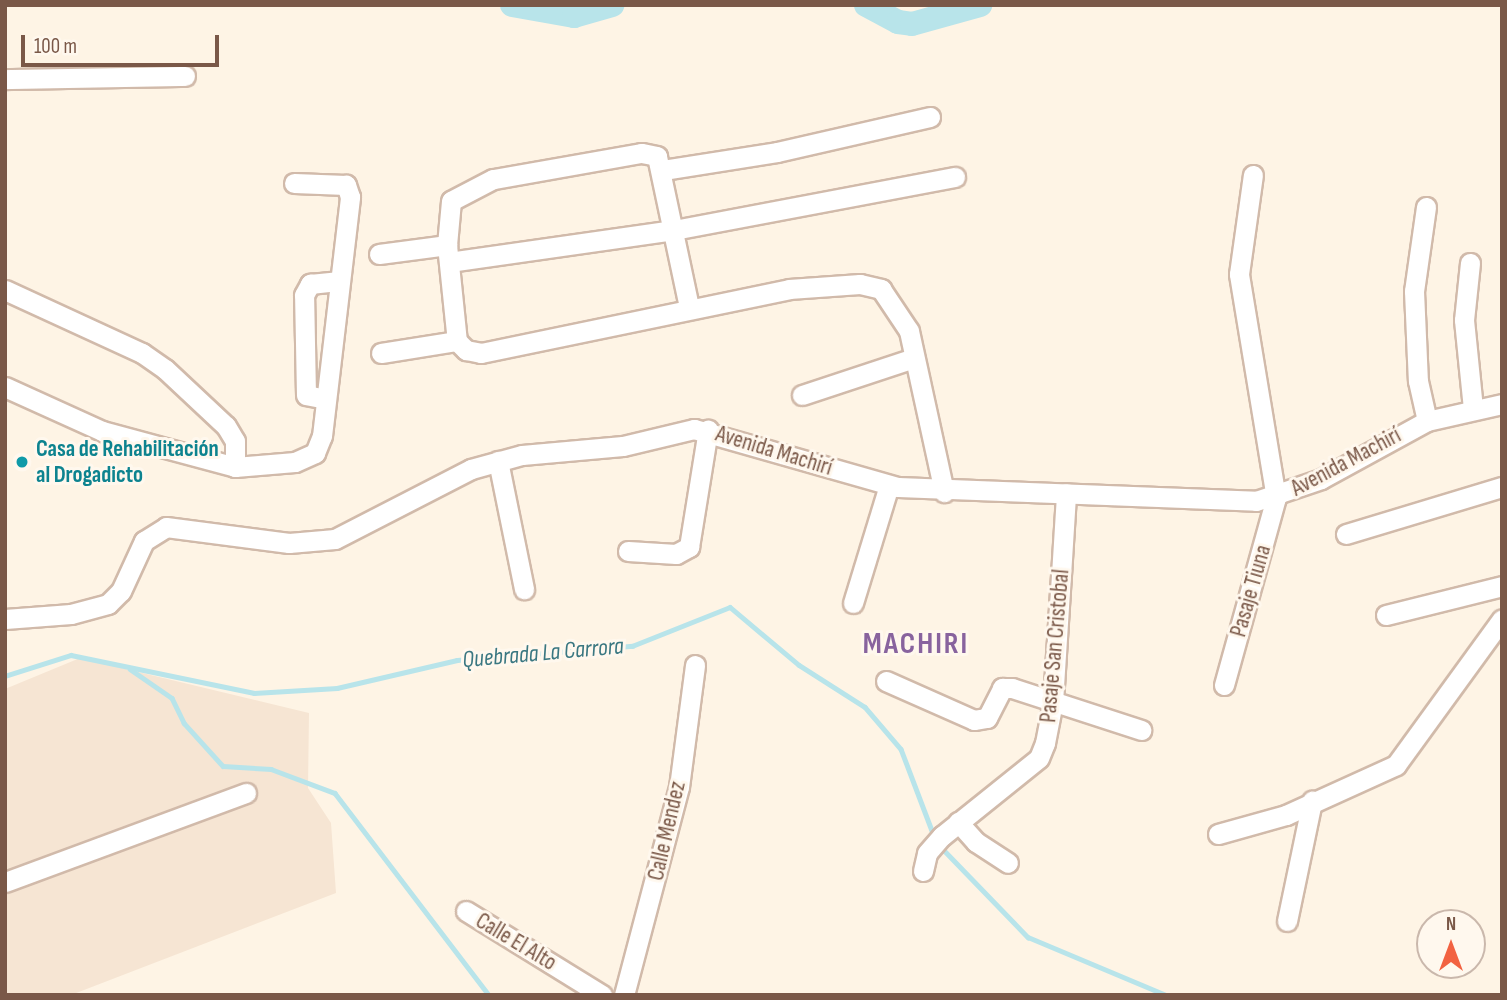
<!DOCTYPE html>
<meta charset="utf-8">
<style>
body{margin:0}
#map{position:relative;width:1507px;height:1000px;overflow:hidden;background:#fef4e5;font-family:"Sofia Sans Condensed",sans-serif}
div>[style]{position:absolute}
.residential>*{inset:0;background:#f6e5d3}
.stream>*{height:4.5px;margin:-2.25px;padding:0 2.25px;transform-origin:2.25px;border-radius:2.25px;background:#b8e4ea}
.river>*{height:24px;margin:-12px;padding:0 12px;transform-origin:12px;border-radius:12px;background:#b8e4ea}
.roads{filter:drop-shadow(2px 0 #d1baaa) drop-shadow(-2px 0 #d1baaa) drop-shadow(0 2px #d1baaa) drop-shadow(0 -2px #d1baaa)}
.minor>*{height:19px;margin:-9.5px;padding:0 9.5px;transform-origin:9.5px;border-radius:9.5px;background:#fff}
.dots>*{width:19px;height:19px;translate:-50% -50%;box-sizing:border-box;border:4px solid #fff8ee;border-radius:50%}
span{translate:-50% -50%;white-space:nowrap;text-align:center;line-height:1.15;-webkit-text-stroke:6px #fff8ee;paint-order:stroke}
.culture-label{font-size:23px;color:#0d838f;font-weight:700}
.left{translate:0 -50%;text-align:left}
.street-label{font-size:23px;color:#7a5848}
.water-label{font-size:24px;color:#3a7781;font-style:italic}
.district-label{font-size:30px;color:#88639e;font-weight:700;letter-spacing:2px}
.frame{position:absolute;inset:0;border:7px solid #7a5848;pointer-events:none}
.north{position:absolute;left:1416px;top:909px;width:70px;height:70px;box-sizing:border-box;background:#fff8ee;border:2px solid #cab8ac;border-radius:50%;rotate:0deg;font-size:19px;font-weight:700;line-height:28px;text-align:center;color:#7a5848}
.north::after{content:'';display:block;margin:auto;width:24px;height:32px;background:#f26241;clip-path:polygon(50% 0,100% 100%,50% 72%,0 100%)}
.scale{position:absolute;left:21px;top:35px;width:198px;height:32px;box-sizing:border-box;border:4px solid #7a5848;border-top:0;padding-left:9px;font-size:21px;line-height:24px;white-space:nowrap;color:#7a5848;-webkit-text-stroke:5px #fff8ee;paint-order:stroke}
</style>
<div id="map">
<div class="residential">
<i style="clip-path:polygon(80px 658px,309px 713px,308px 788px,331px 823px,336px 893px,71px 995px,5px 995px,5px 689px)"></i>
</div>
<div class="stream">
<i style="left:130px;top:669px;width:51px;rotate:34.6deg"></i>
<i style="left:172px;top:698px;width:28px;rotate:64deg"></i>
<i style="left:184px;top:723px;width:58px;rotate:47.8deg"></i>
<i style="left:223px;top:766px;width:48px;rotate:3.6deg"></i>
<i style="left:271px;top:769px;width:68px;rotate:20.6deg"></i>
<i style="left:335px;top:793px;width:254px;rotate:52.7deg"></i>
<i style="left:5px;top:676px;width:69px;rotate:-17.7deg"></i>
<i style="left:71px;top:655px;width:187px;rotate:11.7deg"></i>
<i style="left:254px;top:693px;width:83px;rotate:-3.4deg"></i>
<i style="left:337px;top:688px;width:123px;rotate:-13.1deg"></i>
<i style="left:457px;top:660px;width:176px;rotate:-4.6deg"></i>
<i style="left:632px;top:646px;width:105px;rotate:-21.7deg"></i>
<i style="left:730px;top:607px;width:90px;rotate:40deg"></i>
<i style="left:799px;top:665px;width:78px;rotate:32.5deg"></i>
<i style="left:865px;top:707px;width:55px;rotate:49.4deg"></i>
<i style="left:901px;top:749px;width:93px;rotate:69.2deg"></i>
<i style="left:940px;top:846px;width:127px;rotate:46deg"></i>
<i style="left:1028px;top:937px;width:150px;rotate:22.8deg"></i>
</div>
<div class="river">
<i style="left:512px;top:5px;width:63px;rotate:10.1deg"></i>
<i style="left:574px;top:16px;width:40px;rotate:-16deg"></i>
<i style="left:866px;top:5px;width:36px;rotate:28deg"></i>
<i style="left:898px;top:22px;width:14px;rotate:8deg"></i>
<i style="left:912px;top:24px;width:71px;rotate:-15.6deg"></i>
</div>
<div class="roads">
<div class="minor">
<i style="left:5px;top:79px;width:180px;rotate:-1deg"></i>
<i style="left:663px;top:170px;width:115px;rotate:-9deg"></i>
<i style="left:777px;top:152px;width:157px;rotate:-12.9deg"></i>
<i style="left:1426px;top:207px;width:85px;rotate:98.1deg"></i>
<i style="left:1414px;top:291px;width:90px;rotate:87.5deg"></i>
<i style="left:1418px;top:381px;width:41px;rotate:77.3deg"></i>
<i style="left:379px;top:254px;width:69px;rotate:-7.5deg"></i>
<i style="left:449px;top:262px;width:227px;rotate:-8.1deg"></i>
<i style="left:674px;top:230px;width:286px;rotate:-10.7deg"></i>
<i style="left:1470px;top:263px;width:57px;rotate:96deg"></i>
<i style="left:1464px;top:320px;width:89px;rotate:84.2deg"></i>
<i style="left:5px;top:290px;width:151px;rotate:24.7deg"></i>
<i style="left:142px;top:353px;width:28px;rotate:35deg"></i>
<i style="left:165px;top:369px;width:83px;rotate:43.1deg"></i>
<i style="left:226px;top:426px;width:17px;rotate:59deg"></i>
<i style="left:235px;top:441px;width:26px;rotate:90deg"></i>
<i style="left:689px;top:307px;width:154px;rotate:-102deg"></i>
<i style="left:657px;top:156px;width:16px;rotate:-169deg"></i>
<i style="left:641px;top:153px;width:150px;rotate:170deg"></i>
<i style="left:493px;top:179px;width:47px;rotate:152.4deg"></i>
<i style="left:451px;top:201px;width:44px;rotate:95.2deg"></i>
<i style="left:447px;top:245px;width:97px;rotate:84.1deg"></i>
<i style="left:457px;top:341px;width:13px;rotate:45deg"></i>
<i style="left:466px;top:350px;width:15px;rotate:11deg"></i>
<i style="left:481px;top:353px;width:315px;rotate:-11.7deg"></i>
<i style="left:789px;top:289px;width:71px;rotate:-4deg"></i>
<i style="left:860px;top:284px;width:22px;rotate:13deg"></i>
<i style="left:881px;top:289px;width:50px;rotate:56.3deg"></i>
<i style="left:909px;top:331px;width:165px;rotate:77.7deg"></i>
<i style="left:381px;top:353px;width:77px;rotate:-9deg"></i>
<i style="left:5px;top:387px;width:107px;rotate:24.4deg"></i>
<i style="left:102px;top:431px;width:138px;rotate:15.1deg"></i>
<i style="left:235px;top:467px;width:60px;rotate:-4.8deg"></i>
<i style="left:295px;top:462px;width:22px;rotate:-24deg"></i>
<i style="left:315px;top:453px;width:18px;rotate:-68deg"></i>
<i style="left:322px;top:436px;width:241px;rotate:-83.3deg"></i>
<i style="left:350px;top:197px;width:13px;rotate:-108deg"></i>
<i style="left:346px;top:185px;width:52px;rotate:-177.8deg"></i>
<i style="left:802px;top:395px;width:118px;rotate:-18.3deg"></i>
<i style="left:326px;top:399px;width:20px;rotate:-169deg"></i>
<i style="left:306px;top:395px;width:100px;rotate:-91.1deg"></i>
<i style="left:304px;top:295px;width:13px;rotate:-61deg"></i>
<i style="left:310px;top:284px;width:30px;rotate:-6deg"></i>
<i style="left:498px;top:461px;width:131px;rotate:78.5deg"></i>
<i style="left:1346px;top:534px;width:163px;rotate:-16.8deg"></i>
<i style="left:628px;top:551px;width:48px;rotate:3.6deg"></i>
<i style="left:676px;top:554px;width:15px;rotate:-28deg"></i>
<i style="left:689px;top:547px;width:119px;rotate:-80.8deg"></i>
<i style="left:853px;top:603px;width:123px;rotate:-73deg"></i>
<i style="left:1386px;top:615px;width:120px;rotate:-14deg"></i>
<i style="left:5px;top:619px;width:66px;rotate:-4.3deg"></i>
<i style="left:71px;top:614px;width:38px;rotate:-15deg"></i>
<i style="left:108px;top:604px;width:18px;rotate:-45deg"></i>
<i style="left:121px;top:591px;width:55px;rotate:-65.3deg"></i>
<i style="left:144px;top:541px;width:26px;rotate:-32deg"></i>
<i style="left:166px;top:527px;width:124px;rotate:7.4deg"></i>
<i style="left:289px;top:543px;width:46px;rotate:-5deg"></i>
<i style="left:335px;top:539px;width:153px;rotate:-27.2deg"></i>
<i style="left:471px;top:469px;width:53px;rotate:-15.4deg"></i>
<i style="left:522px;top:455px;width:101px;rotate:-5.1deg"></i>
<i style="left:623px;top:446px;width:73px;rotate:-13.5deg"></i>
<i style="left:694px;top:429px;width:212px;rotate:15.9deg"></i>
<i style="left:898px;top:487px;width:358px;rotate:2.2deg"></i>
<i style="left:1256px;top:501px;width:69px;rotate:-18.7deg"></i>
<i style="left:1321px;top:479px;width:121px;rotate:-28.7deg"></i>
<i style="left:1427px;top:421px;width:77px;rotate:-12.8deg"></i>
<i style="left:886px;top:681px;width:96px;rotate:23.9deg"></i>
<i style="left:974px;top:720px;width:13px;rotate:-9deg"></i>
<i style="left:987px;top:718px;width:34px;rotate:-63deg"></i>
<i style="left:1002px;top:688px;width:10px"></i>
<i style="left:1012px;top:688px;width:136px;rotate:18deg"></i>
<i style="left:1224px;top:685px;width:194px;rotate:-74.5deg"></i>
<i style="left:1276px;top:498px;width:227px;rotate:-99.4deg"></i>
<i style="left:1239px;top:274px;width:100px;rotate:-82deg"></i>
<i style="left:958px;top:822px;width:27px;rotate:48deg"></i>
<i style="left:976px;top:842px;width:38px;rotate:33deg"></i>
<i style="left:1218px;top:834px;width:71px;rotate:-15.6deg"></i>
<i style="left:1286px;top:815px;width:121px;rotate:-24.4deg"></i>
<i style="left:1396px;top:765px;width:180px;rotate:-54deg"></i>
<i style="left:923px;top:871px;width:18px;rotate:-77deg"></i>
<i style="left:927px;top:853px;width:23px;rotate:-49deg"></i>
<i style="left:942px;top:836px;width:124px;rotate:-38.8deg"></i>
<i style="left:1039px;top:758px;width:16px;rotate:-68deg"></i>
<i style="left:1045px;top:743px;width:42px;rotate:-79deg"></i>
<i style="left:1053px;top:702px;width:209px;rotate:-86.4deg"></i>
<i style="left:5px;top:882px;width:257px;rotate:-20.3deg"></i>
<i style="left:466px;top:911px;width:160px;rotate:31.7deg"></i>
<i style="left:1287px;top:921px;width:123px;rotate:-78.2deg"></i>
<i style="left:624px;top:995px;width:215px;rotate:-75.2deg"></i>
<i style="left:679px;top:787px;width:123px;rotate:-82.5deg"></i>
</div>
</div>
<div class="dots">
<i style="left:22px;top:462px;background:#0f9aa8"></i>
</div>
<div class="culture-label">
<span class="left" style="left:36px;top:462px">Casa de Rehabilitación<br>al Drogadicto</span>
</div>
<div class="street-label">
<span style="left:774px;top:451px;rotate:17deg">Avenida Machirí</span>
<span style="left:1346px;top:462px;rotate:-28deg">Avenida Machirí</span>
<span style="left:1251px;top:591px;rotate:-74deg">Pasaje Tiuna</span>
<span style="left:1055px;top:646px;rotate:-85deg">Pasaje San Cristobal</span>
<span style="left:667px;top:831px;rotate:-77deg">Calle Mendez</span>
<span style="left:516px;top:942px;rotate:31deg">Calle El Alto</span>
</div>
<div class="water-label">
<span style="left:543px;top:653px;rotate:-5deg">Quebrada La Carrora</span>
</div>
<div class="district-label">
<span style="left:916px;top:644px">MACHIRI</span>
</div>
<div class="frame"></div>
<div class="north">N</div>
<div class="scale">100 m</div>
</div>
